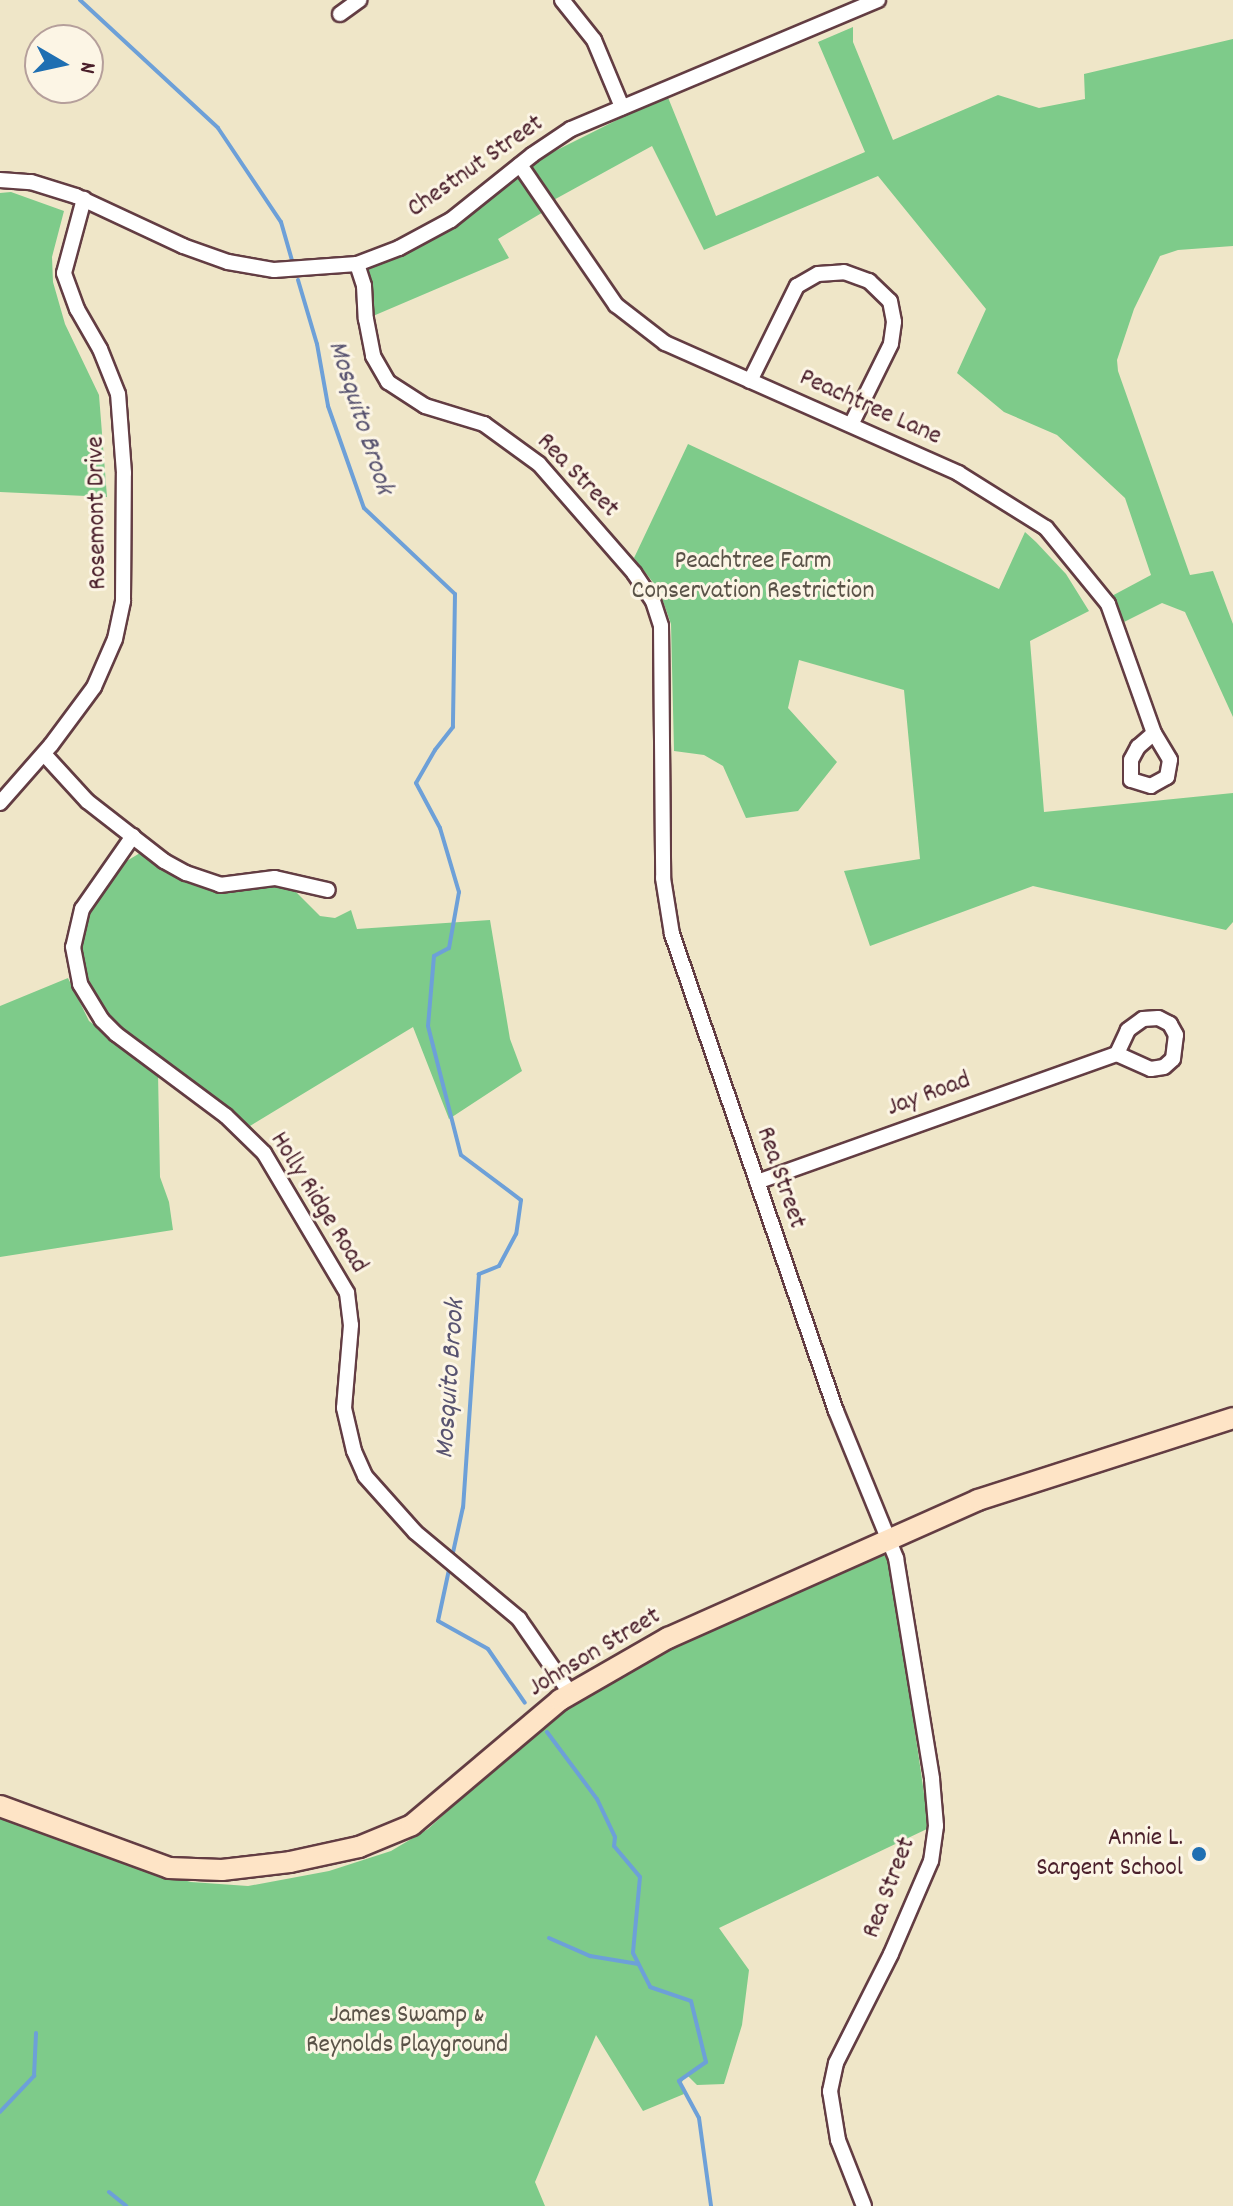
<!DOCTYPE html>
<style>
body{margin:0}
#map{position:relative;width:1233px;height:2206px;overflow:hidden;background:#efe6c8;font-family:Dekko,sans-serif}
div>[style]{position:absolute}
.green>*{inset:0;background:#7ecb8a}
.stream>*{height:4px;margin:-2px;padding:0 2px;transform-origin:2px;border-radius:2px;background:#6da0d8}
.roads{filter:drop-shadow(2px 0 #633d43) drop-shadow(-2px 0 #633d43) drop-shadow(0 2px #633d43) drop-shadow(0 -2px #633d43)}
.street>*{height:14px;margin:-7px;padding:0 7px;transform-origin:7px;border-radius:7px;background:#fff}
.secondary>*{height:20px;margin:-10px;padding:0 10px;transform-origin:10px;border-radius:10px;background:#fee4c6}
.dots>*{width:22px;height:22px;translate:-50% -50%;box-sizing:border-box;border:4px solid #fcf5e5;border-radius:50%}
span{translate:-50% -50%;white-space:nowrap;text-align:center;line-height:1.15;-webkit-text-stroke:6px #fcf5e5;paint-order:stroke}
.street-label{font-size:26px;color:#4a1f2b}
.park-label{font-size:26px;color:#5a5348}
.poi-label{font-size:26px;color:#4a1f2b}
.right{translate:-100% -50%;text-align:right}
.water-label{font-size:28px;color:#585370;font-style:italic}
.north{position:absolute;left:24px;top:24px;width:80px;height:80px;box-sizing:border-box;background:#fcf5e5;border:2px solid #b59f9b;border-radius:50%;rotate:99deg;font-size:22px;font-weight:700;line-height:32px;text-align:center;color:#4a1f2b}
.north::after{content:'';display:block;margin:auto;width:28px;height:36px;background:#1f6fb2;clip-path:polygon(50% 0,100% 100%,50% 72%,0 100%)}
</style>
<div id="map">
<div class="green">
<i style="clip-path:polygon(853px 27px,853px 42px,893px 140px,998px 95px,1039px 108px,1085px 99px,1084px 74px,1233px 39px,1233px 246px,1178px 250px,1160px 256px,1134px 309px,1117px 360px,1118px 371px,1190px 575px,1213px 571px,1233px 624px,1233px 717px,1185px 612px,1162px 603px,1122px 623px,1108px 598px,1151px 575px,1125px 498px,1057px 435px,1004px 412px,957px 373px,986px 309px,878px 176px,704px 250px,652px 146px,550px 202px,525px 166px,667px 95px,716px 216px,865px 152px,818px 42px)"></i>
<i style="clip-path:polygon(520px 165px,550px 208px,498px 239px,509px 258px,366px 319px,357px 264px,399px 248px)"></i>
<i style="clip-path:polygon(11px 192px,64px 211px,52px 257px,53px 282px,65px 324px,99px 395px,107px 497px,0 492px,0 193px)"></i>
<i style="clip-path:polygon(688px 444px,999px 589px,1025px 532px,1036px 542px,1066px 574px,1089px 611px,1030px 641px,1044px 812px,1233px 793px,1233px 922px,1226px 930px,1033px 886px,870px 946px,844px 871px,920px 859px,904px 690px,799px 660px,788px 708px,837px 762px,798px 811px,746px 818px,723px 766px,704px 755px,674px 751px,671px 624px,659px 590px,634px 558px)"></i>
<i style="clip-path:polygon(140px 853px,190px 884px,212px 890px,230px 892px,280px 885px,291px 887px,320px 916px,335px 918px,351px 910px,357px 929px,490px 920px,510px 1039px,522px 1071px,449px 1119px,413px 1027px,250px 1126px,120px 1028px,101px 1004px,83px 968px,80px 949px,91px 908px,125px 862px)"></i>
<i style="clip-path:polygon(68px 978px,89px 1021px,158px 1073px,160px 1177px,169px 1202px,173px 1230px,0 1257px,0 1006px)"></i>
<i style="clip-path:polygon(879px 1553px,890px 1558px,929px 1828px,719px 1928px,749px 1970px,742px 2025px,724px 2084px,697px 2085px,686px 2074px,681px 2084px,684px 2094px,643px 2111px,596px 2035px,535px 2182px,545px 2206px,0 2206px,0 1818px,129px 1866px,191px 1882px,248px 1886px,329px 1871px,391px 1851px,428px 1829px,562px 1707px,626px 1669px)"></i>
</div>
<div class="stream">
<i style="left:80px;top:0;width:188px;rotate:42.8deg"></i>
<i style="left:218px;top:128px;width:113px;rotate:56.2deg"></i>
<i style="left:281px;top:222px;width:40px;rotate:74deg"></i>
<i style="left:298px;top:280px;width:67px;rotate:73.5deg"></i>
<i style="left:317px;top:344px;width:63px;rotate:79.9deg"></i>
<i style="left:328px;top:406px;width:108px;rotate:70.6deg"></i>
<i style="left:364px;top:508px;width:125px;rotate:43.4deg"></i>
<i style="left:455px;top:594px;width:133px;rotate:90.9deg"></i>
<i style="left:453px;top:727px;width:29px;rotate:128deg"></i>
<i style="left:435px;top:750px;width:38px;rotate:120deg"></i>
<i style="left:416px;top:783px;width:51px;rotate:61.9deg"></i>
<i style="left:440px;top:828px;width:67px;rotate:73.5deg"></i>
<i style="left:459px;top:892px;width:57px;rotate:100.1deg"></i>
<i style="left:449px;top:948px;width:17px;rotate:152deg"></i>
<i style="left:434px;top:956px;width:70px;rotate:94.9deg"></i>
<i style="left:428px;top:1026px;width:133px;rotate:75.7deg"></i>
<i style="left:461px;top:1155px;width:75px;rotate:36.9deg"></i>
<i style="left:521px;top:1200px;width:34px;rotate:98deg"></i>
<i style="left:516px;top:1234px;width:36px;rotate:118deg"></i>
<i style="left:499px;top:1266px;width:22px;rotate:158deg"></i>
<i style="left:479px;top:1274px;width:234px;rotate:93.9deg"></i>
<i style="left:463px;top:1507px;width:51px;rotate:102.4deg"></i>
<i style="left:450px;top:1565px;width:57px;rotate:102.1deg"></i>
<i style="left:438px;top:1621px;width:57px;rotate:29.2deg"></i>
<i style="left:488px;top:1649px;width:65px;rotate:55.6deg"></i>
<i style="left:547px;top:1732px;width:84px;rotate:53.3deg"></i>
<i style="left:597px;top:1799px;width:42px;rotate:64.7deg"></i>
<i style="left:615px;top:1837px;width:9px;rotate:96deg"></i>
<i style="left:614px;top:1846px;width:40px;rotate:50deg"></i>
<i style="left:640px;top:1877px;width:76px;rotate:95.3deg"></i>
<i style="left:633px;top:1953px;width:38px;rotate:63deg"></i>
<i style="left:650px;top:1987px;width:43px;rotate:18.9deg"></i>
<i style="left:691px;top:2001px;width:63px;rotate:76.2deg"></i>
<i style="left:706px;top:2062px;width:33px;rotate:145deg"></i>
<i style="left:679px;top:2081px;width:42px;rotate:61.6deg"></i>
<i style="left:699px;top:2118px;width:89px;rotate:82.2deg"></i>
<i style="left:549px;top:1938px;width:45px;rotate:23.7deg"></i>
<i style="left:590px;top:1956px;width:49px;rotate:9.5deg"></i>
<i style="left:0;top:2112px;width:50px;rotate:-46.6deg"></i>
<i style="left:34px;top:2076px;width:43px;rotate:-87.3deg"></i>
<i style="left:109px;top:2192px;width:22px;rotate:39deg"></i>
</div>
<div class="roads">
<div class="street">
<i style="left:562px;top:0;width:51px;rotate:51.3deg"></i>
<i style="left:594px;top:40px;width:73px;rotate:67.3deg"></i>
<i style="left:340px;top:14px;width:24px;rotate:-36deg"></i>
<i style="left:520px;top:165px;width:170px;rotate:55.6deg"></i>
<i style="left:616px;top:305px;width:62px;rotate:37.8deg"></i>
<i style="left:665px;top:343px;width:321px;rotate:23.9deg"></i>
<i style="left:958px;top:473px;width:104px;rotate:32deg"></i>
<i style="left:1046px;top:528px;width:98px;rotate:50.8deg"></i>
<i style="left:1108px;top:604px;width:137px;rotate:70.4deg"></i>
<i style="left:1154px;top:733px;width:31px;rotate:59deg"></i>
<i style="left:1170px;top:760px;width:17px;rotate:100deg"></i>
<i style="left:1167px;top:777px;width:18px;rotate:151deg"></i>
<i style="left:1151px;top:786px;width:21px;rotate:-163deg"></i>
<i style="left:1131px;top:780px;width:20px;rotate:-90deg"></i>
<i style="left:1131px;top:760px;width:15px;rotate:-62deg"></i>
<i style="left:1138px;top:747px;width:21px;rotate:-41deg"></i>
<i style="left:0;top:180px;width:31px;rotate:4deg"></i>
<i style="left:31px;top:182px;width:47px;rotate:17.3deg"></i>
<i style="left:76px;top:196px;width:118px;rotate:25deg"></i>
<i style="left:183px;top:246px;width:48px;rotate:19.6deg"></i>
<i style="left:228px;top:262px;width:47px;rotate:9.9deg"></i>
<i style="left:274px;top:270px;width:83px;rotate:-4.1deg"></i>
<i style="left:357px;top:264px;width:45px;rotate:-20.9deg"></i>
<i style="left:399px;top:248px;width:59px;rotate:-28.3deg"></i>
<i style="left:451px;top:220px;width:104px;rotate:-38.7deg"></i>
<i style="left:532px;top:155px;width:47px;rotate:-33.7deg"></i>
<i style="left:571px;top:129px;width:333px;rotate:-22.8deg"></i>
<i style="left:357px;top:264px;width:23px;rotate:72deg"></i>
<i style="left:364px;top:286px;width:33px;rotate:87deg"></i>
<i style="left:366px;top:319px;width:38px;rotate:79deg"></i>
<i style="left:373px;top:356px;width:30px;rotate:60deg"></i>
<i style="left:388px;top:382px;width:44px;rotate:33deg"></i>
<i style="left:425px;top:406px;width:62px;rotate:17deg"></i>
<i style="left:484px;top:424px;width:68px;rotate:36deg"></i>
<i style="left:539px;top:464px;width:145px;rotate:48.9deg"></i>
<i style="left:634px;top:573px;width:34px;rotate:56deg"></i>
<i style="left:653px;top:601px;width:26px;rotate:72deg"></i>
<i style="left:661px;top:626px;width:252px;rotate:89.5deg"></i>
<i style="left:663px;top:878px;width:57px;rotate:80.9deg"></i>
<i style="left:672px;top:934px;width:504px;rotate:71.03deg"></i>
<i style="left:836px;top:1411px;width:159px;rotate:67.8deg"></i>
<i style="left:896px;top:1558px;width:224px;rotate:80.7deg"></i>
<i style="left:932px;top:1779px;width:47px;rotate:85.1deg"></i>
<i style="left:936px;top:1826px;width:35px;rotate:98deg"></i>
<i style="left:931px;top:1861px;width:101px;rotate:113.3deg"></i>
<i style="left:891px;top:1954px;width:122px;rotate:116.8deg"></i>
<i style="left:836px;top:2063px;width:29px;rotate:102deg"></i>
<i style="left:830px;top:2091px;width:50px;rotate:80.7deg"></i>
<i style="left:838px;top:2140px;width:71px;rotate:68.5deg"></i>
<i style="left:750px;top:381px;width:106px;rotate:-63.7deg"></i>
<i style="left:797px;top:286px;width:24px;rotate:-30deg"></i>
<i style="left:818px;top:274px;width:26px;rotate:-4deg"></i>
<i style="left:844px;top:272px;width:27px;rotate:20deg"></i>
<i style="left:869px;top:281px;width:29px;rotate:44deg"></i>
<i style="left:890px;top:301px;width:21px;rotate:79deg"></i>
<i style="left:894px;top:322px;width:22px;rotate:98deg"></i>
<i style="left:891px;top:344px;width:90px;rotate:116.3deg"></i>
<i style="left:44px;top:754px;width:64px;rotate:47.5deg"></i>
<i style="left:87px;top:801px;width:98px;rotate:37.9deg"></i>
<i style="left:164px;top:861px;width:25px;rotate:29deg"></i>
<i style="left:186px;top:873px;width:36px;rotate:19deg"></i>
<i style="left:220px;top:885px;width:55px;rotate:-7.3deg"></i>
<i style="left:275px;top:878px;width:54px;rotate:12.8deg"></i>
<i style="left:0;top:803px;width:77px;rotate:-48.7deg"></i>
<i style="left:51px;top:745px;width:72px;rotate:-53.4deg"></i>
<i style="left:94px;top:687px;width:52px;rotate:-66.4deg"></i>
<i style="left:115px;top:639px;width:39px;rotate:-78deg"></i>
<i style="left:123px;top:601px;width:128px;rotate:-89.6deg"></i>
<i style="left:124px;top:473px;width:79px;rotate:-94.3deg"></i>
<i style="left:118px;top:394px;width:48px;rotate:-111.8deg"></i>
<i style="left:100px;top:349px;width:46px;rotate:-119.9deg"></i>
<i style="left:77px;top:309px;width:38px;rotate:-110deg"></i>
<i style="left:64px;top:273px;width:77px;rotate:-74.9deg"></i>
<i style="left:133px;top:836px;width:89px;rotate:124.9deg"></i>
<i style="left:82px;top:909px;width:39px;rotate:103deg"></i>
<i style="left:73px;top:947px;width:38px;rotate:79deg"></i>
<i style="left:80px;top:984px;width:42px;rotate:58.6deg"></i>
<i style="left:102px;top:1020px;width:20px;rotate:45deg"></i>
<i style="left:116px;top:1034px;width:137px;rotate:36.7deg"></i>
<i style="left:226px;top:1116px;width:53px;rotate:44.2deg"></i>
<i style="left:264px;top:1153px;width:163px;rotate:59.3deg"></i>
<i style="left:347px;top:1293px;width:32px;rotate:83deg"></i>
<i style="left:351px;top:1325px;width:83px;rotate:94.8deg"></i>
<i style="left:344px;top:1408px;width:44px;rotate:76.9deg"></i>
<i style="left:354px;top:1451px;width:27px;rotate:66deg"></i>
<i style="left:365px;top:1476px;width:75px;rotate:48.2deg"></i>
<i style="left:415px;top:1532px;width:136px;rotate:39.9deg"></i>
<i style="left:519px;top:1619px;width:90px;rotate:55.4deg"></i>
<i style="left:757px;top:1182px;width:382px;rotate:-19.6deg"></i>
<i style="left:1117px;top:1054px;width:37px;rotate:24deg"></i>
<i style="left:1151px;top:1069px;width:13px;rotate:-9deg"></i>
<i style="left:1164px;top:1067px;width:12px;rotate:-42deg"></i>
<i style="left:1173px;top:1059px;width:24px;rotate:-83deg"></i>
<i style="left:1176px;top:1035px;width:13px;rotate:-119deg"></i>
<i style="left:1170px;top:1024px;width:13px;rotate:-153deg"></i>
<i style="left:1158px;top:1018px;width:15px;rotate:176deg"></i>
<i style="left:1143px;top:1019px;width:19px;rotate:144deg"></i>
<i style="left:1128px;top:1030px;width:26px;rotate:115deg"></i>
</div>
<div class="secondary">
<i style="left:0;top:1806px;width:180px;rotate:20.1deg"></i>
<i style="left:169px;top:1868px;width:53px;rotate:2.2deg"></i>
<i style="left:222px;top:1870px;width:68px;rotate:-6.7deg"></i>
<i style="left:290px;top:1862px;width:71px;rotate:-12.3deg"></i>
<i style="left:359px;top:1847px;width:57px;rotate:-22.5deg"></i>
<i style="left:412px;top:1825px;width:194px;rotate:-40.2deg"></i>
<i style="left:560px;top:1700px;width:125px;rotate:-29.9deg"></i>
<i style="left:668px;top:1638px;width:339px;rotate:-24deg"></i>
<i style="left:978px;top:1500px;width:268px;rotate:-17.8deg"></i>
</div>
</div>
<div class="dots">
<i style="left:1199px;top:1854px;background:#1f6fb2"></i>
</div>
<div class="street-label">
<span style="left:476px;top:167px;rotate:-35deg">Chestnut Street</span>
<span style="left:870px;top:408px;rotate:24deg">Peachtree Lane</span>
<span style="left:577px;top:476px;rotate:46deg">Rea Street</span>
<span style="left:98px;top:513px;rotate:-91deg">Rosemont Drive</span>
<span style="left:929px;top:1095px;rotate:-20deg">Jay Road</span>
<span style="left:780px;top:1178px;rotate:71deg">Rea Street</span>
<span style="left:318px;top:1203px;rotate:58deg">Holly Ridge Road</span>
<span style="left:595px;top:1653px;rotate:-31deg">Johnson Street</span>
<span style="left:890px;top:1888px;rotate:-69deg">Rea Street</span>
</div>
<div class="park-label">
<span style="left:753px;top:577px">Peachtree Farm<br>Conservation Restriction</span>
<span style="left:407px;top:2031px">James Swamp &amp;<br>Reynolds Playground</span>
</div>
<div class="poi-label">
<span class="right" style="left:1183px;top:1854px">Annie L.<br>Sargent School</span>
</div>
<div class="water-label">
<span style="left:359px;top:418px;rotate:72deg">Mosquito Brook</span>
<span style="left:452px;top:1379px;rotate:-86deg">Mosquito Brook</span>
</div>
<div class="north">N</div>
</div>
